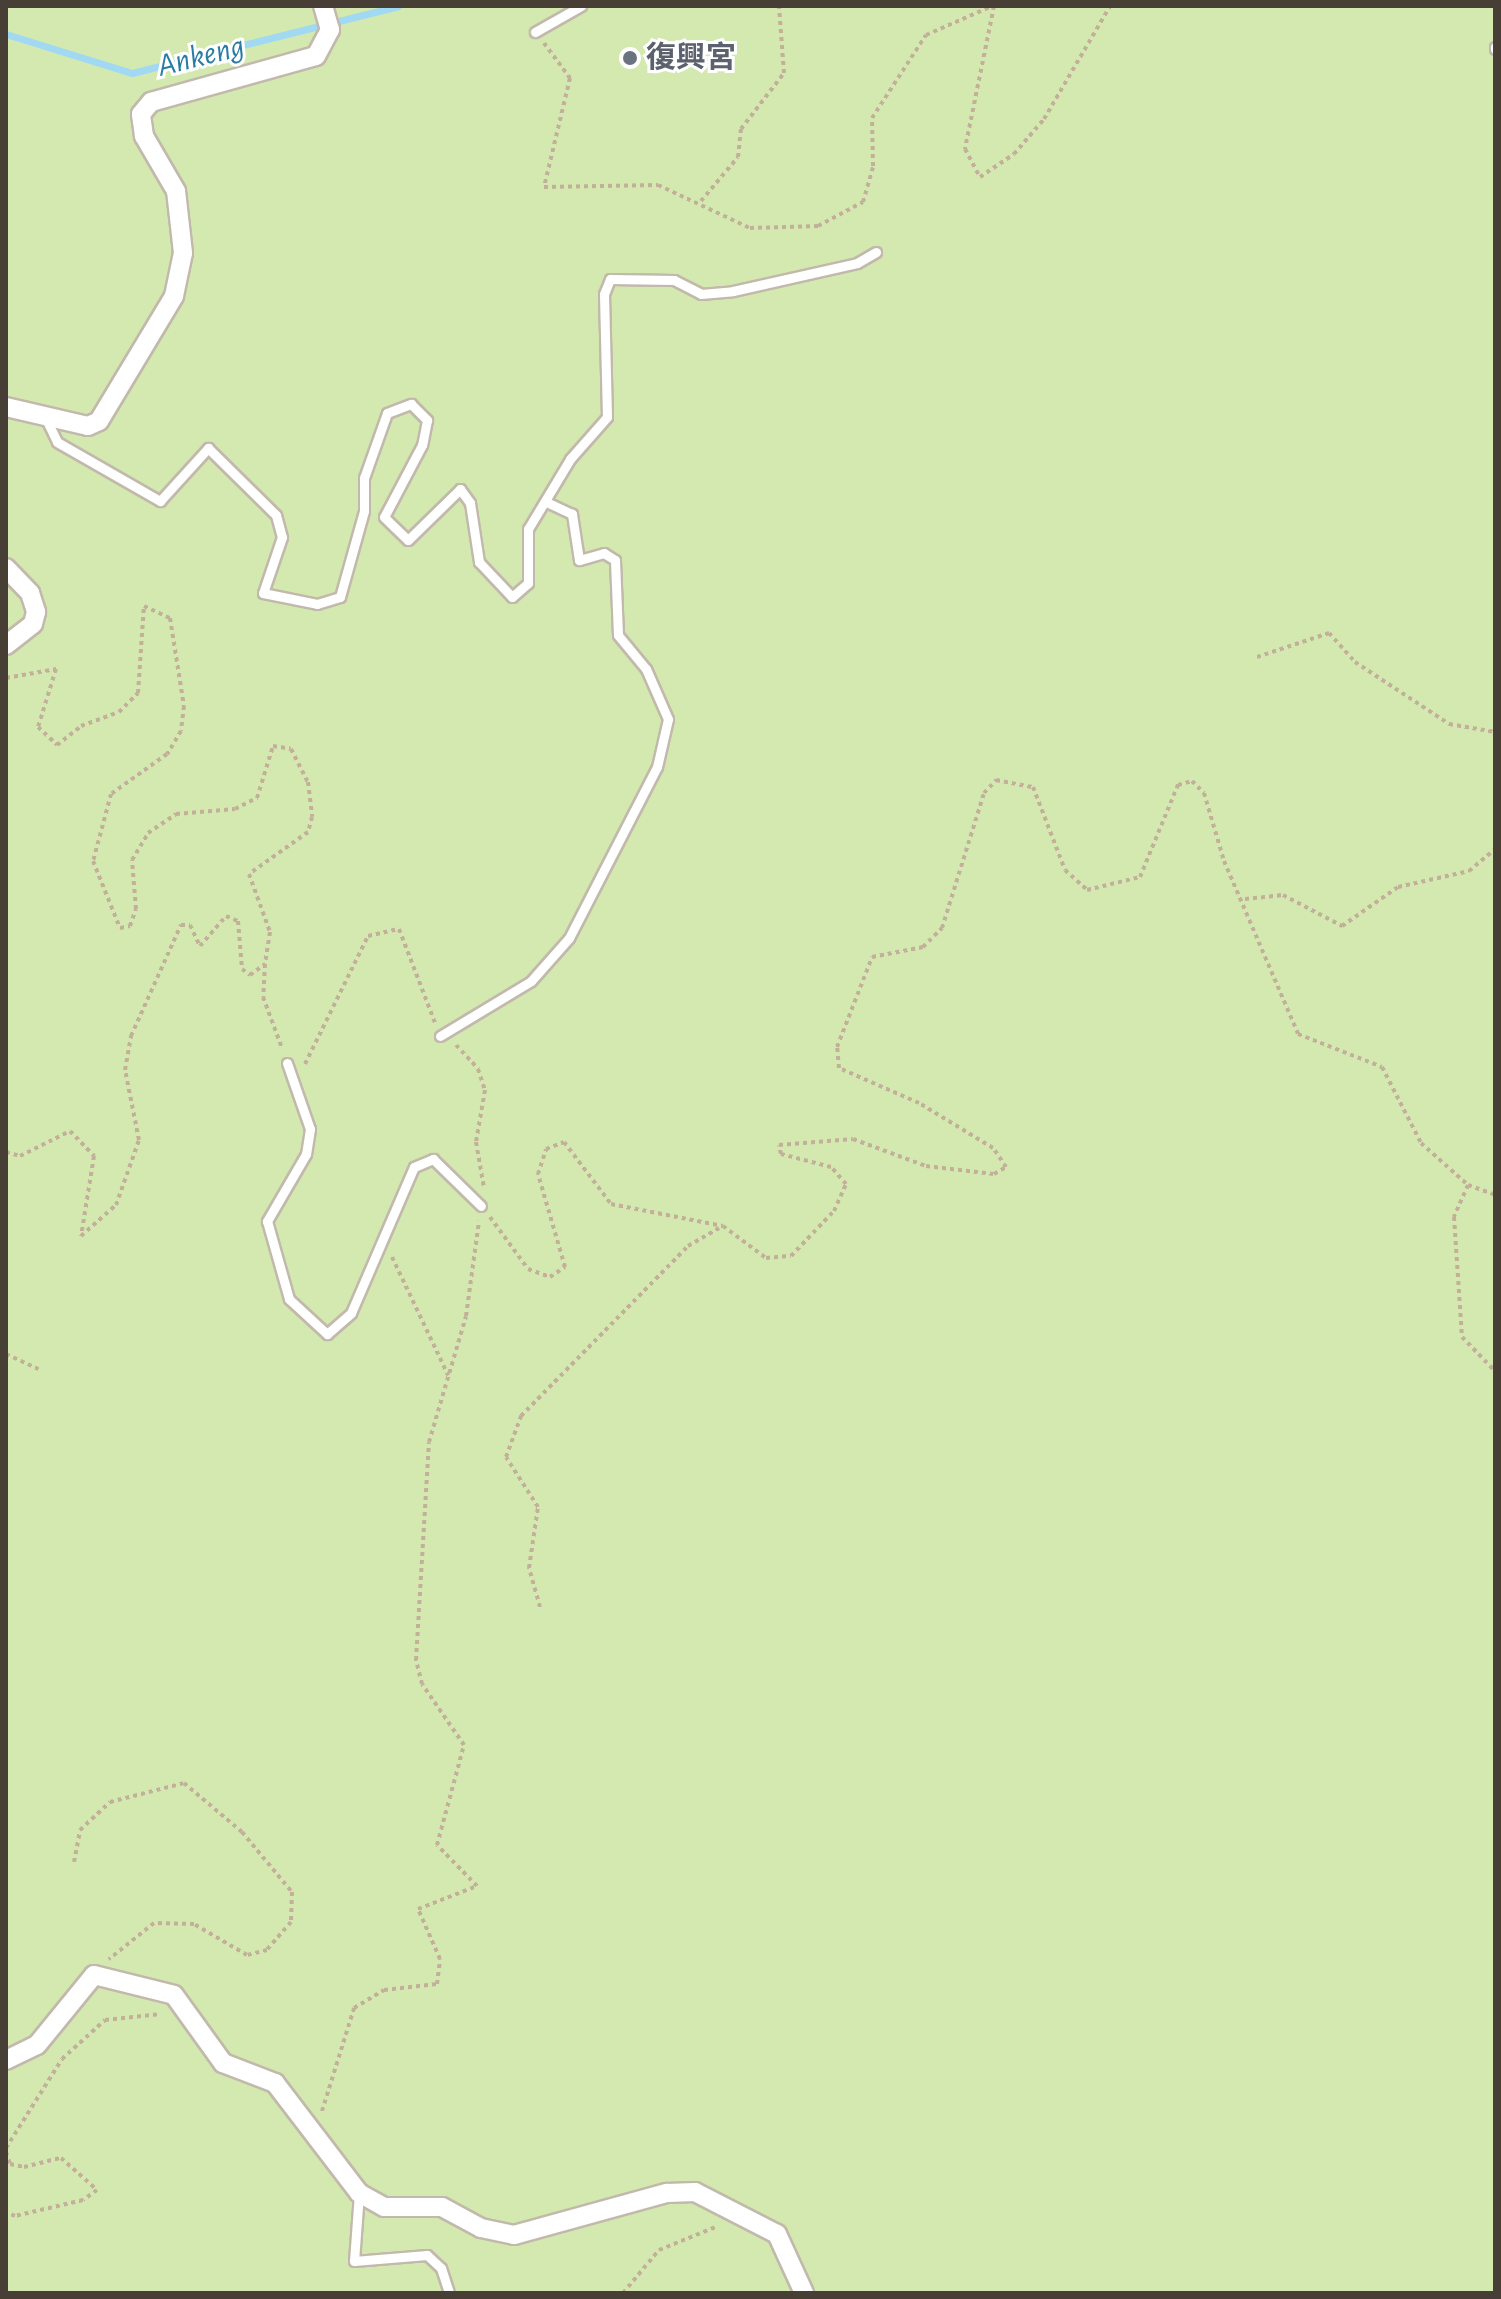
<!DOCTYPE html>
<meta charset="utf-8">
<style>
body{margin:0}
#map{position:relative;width:1501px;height:2299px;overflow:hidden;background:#f4efe7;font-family:"Alegreya Sans","Noto Sans TC",sans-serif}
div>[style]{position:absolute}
.green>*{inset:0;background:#d4e9af}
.stream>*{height:7px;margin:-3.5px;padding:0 3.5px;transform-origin:3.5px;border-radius:3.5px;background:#a2d9f2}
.path>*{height:4px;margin-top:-2px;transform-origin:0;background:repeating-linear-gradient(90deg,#c2b09a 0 4px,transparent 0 8px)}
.roads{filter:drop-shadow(2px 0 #c2b9ac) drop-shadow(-2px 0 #c2b9ac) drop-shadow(0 2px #c2b9ac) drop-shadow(0 -2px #c2b9ac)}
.lane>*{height:9px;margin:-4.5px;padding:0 4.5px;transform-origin:4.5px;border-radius:4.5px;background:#fff}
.street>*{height:18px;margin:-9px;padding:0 9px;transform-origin:9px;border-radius:9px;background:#fff}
.dots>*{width:22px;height:22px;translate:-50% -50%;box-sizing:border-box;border:4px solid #fff;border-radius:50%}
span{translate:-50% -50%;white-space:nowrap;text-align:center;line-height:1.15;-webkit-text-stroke:6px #fff;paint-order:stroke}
.worship-label{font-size:30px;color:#5b616d;font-weight:700}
.left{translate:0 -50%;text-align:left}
.water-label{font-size:32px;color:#297ca5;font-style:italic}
.frame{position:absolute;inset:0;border:8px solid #473f36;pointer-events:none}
</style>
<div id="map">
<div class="green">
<i style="clip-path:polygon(6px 6px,1495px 6px,1495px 2293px,6px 2293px)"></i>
</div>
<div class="stream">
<i style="left:6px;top:34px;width:132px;rotate:17.2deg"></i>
<i style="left:132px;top:73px;width:274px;rotate:-14.1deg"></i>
</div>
<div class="path">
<i style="left:994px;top:6px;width:146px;rotate:101.5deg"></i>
<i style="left:965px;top:149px;width:32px;rotate:62deg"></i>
<i style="left:980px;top:177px;width:41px;rotate:-34.1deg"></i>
<i style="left:1014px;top:154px;width:46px;rotate:-49.4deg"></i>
<i style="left:1044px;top:119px;width:131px;rotate:-59.7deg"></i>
<i style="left:544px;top:43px;width:44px;rotate:53.4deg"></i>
<i style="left:570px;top:78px;width:112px;rotate:103.4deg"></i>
<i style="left:544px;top:187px;width:114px;rotate:-1deg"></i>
<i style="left:658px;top:185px;width:102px;rotate:25.1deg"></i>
<i style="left:750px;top:228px;width:68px;rotate:-1.7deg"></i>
<i style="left:818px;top:226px;width:51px;rotate:-28.1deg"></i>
<i style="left:863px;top:202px;width:37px;rotate:-74deg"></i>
<i style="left:873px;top:166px;width:48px;rotate:-91.2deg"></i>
<i style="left:872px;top:118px;width:99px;rotate:-57deg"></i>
<i style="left:926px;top:35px;width:72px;rotate:-23.7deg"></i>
<i style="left:701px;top:201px;width:57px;rotate:-49.9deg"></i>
<i style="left:738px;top:157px;width:28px;rotate:-84deg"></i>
<i style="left:741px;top:129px;width:71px;rotate:-52.5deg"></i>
<i style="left:784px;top:73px;width:67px;rotate:-94.3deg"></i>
<i style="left:1257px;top:657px;width:76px;rotate:-18.4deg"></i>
<i style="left:1329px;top:633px;width:39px;rotate:48deg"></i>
<i style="left:1355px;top:662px;width:113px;rotate:33.4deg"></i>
<i style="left:1449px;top:724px;width:47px;rotate:9.9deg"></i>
<i style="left:6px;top:678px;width:51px;rotate:-10.2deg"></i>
<i style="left:56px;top:669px;width:61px;rotate:107.2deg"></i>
<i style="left:38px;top:727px;width:26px;rotate:43deg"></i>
<i style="left:57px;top:745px;width:31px;rotate:-38deg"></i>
<i style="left:81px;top:726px;width:40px;rotate:-20.2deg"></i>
<i style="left:119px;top:712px;width:27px;rotate:-45deg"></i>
<i style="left:138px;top:693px;width:87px;rotate:-86.1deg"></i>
<i style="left:144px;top:606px;width:29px;rotate:25deg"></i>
<i style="left:170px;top:618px;width:89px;rotate:81deg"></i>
<i style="left:184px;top:706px;width:25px;rotate:97deg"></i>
<i style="left:181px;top:731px;width:27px;rotate:121deg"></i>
<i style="left:167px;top:754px;width:69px;rotate:144.5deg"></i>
<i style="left:111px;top:794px;width:69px;rotate:105deg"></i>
<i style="left:93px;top:861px;width:72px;rotate:68.1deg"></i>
<i style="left:120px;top:928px;width:10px;rotate:-11deg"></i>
<i style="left:130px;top:926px;width:18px;rotate:-71deg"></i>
<i style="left:136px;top:909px;width:49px;rotate:-94.7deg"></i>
<i style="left:132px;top:860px;width:31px;rotate:-59deg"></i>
<i style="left:148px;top:833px;width:34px;rotate:-34deg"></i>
<i style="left:176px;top:814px;width:59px;rotate:-4.8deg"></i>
<i style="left:235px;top:809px;width:25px;rotate:-27deg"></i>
<i style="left:257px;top:798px;width:54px;rotate:-72.9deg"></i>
<i style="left:273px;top:746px;width:18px;rotate:9deg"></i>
<i style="left:291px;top:749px;width:37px;rotate:63deg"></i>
<i style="left:308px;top:782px;width:35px;rotate:83deg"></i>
<i style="left:312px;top:817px;width:16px;rotate:105deg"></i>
<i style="left:308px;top:832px;width:72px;rotate:144.6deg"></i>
<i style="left:249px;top:874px;width:62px;rotate:70.1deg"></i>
<i style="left:270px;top:932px;width:32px;rotate:99deg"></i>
<i style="left:1245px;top:899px;width:38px;rotate:-6deg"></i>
<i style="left:1283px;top:895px;width:67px;rotate:27.7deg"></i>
<i style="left:1342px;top:926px;width:68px;rotate:-34.9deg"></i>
<i style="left:1398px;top:887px;width:73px;rotate:-12.7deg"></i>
<i style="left:1469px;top:871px;width:34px;rotate:-40deg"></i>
<i style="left:456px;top:1045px;width:33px;rotate:47deg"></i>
<i style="left:478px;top:1069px;width:22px;rotate:72deg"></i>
<i style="left:485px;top:1090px;width:53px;rotate:99.8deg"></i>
<i style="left:476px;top:1142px;width:47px;rotate:80.1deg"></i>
<i style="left:305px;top:1064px;width:143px;rotate:-63.8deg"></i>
<i style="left:368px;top:936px;width:32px;rotate:-13deg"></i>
<i style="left:399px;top:929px;width:101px;rotate:69deg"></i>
<i style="left:6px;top:1152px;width:15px;rotate:16deg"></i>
<i style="left:20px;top:1156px;width:56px;rotate:-26.6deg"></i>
<i style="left:70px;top:1131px;width:35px;rotate:46deg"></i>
<i style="left:94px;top:1156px;width:81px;rotate:99.2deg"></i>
<i style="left:81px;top:1236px;width:47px;rotate:-41.5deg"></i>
<i style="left:116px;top:1205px;width:69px;rotate:-70.5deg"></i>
<i style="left:139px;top:1140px;width:71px;rotate:-101.3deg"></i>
<i style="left:125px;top:1070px;width:35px;rotate:-80deg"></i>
<i style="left:131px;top:1036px;width:122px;rotate:-65.8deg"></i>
<i style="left:181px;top:925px;width:9px"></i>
<i style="left:190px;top:925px;width:23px;rotate:65deg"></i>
<i style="left:200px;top:946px;width:40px;rotate:-49deg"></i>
<i style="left:226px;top:916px;width:13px;rotate:23deg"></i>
<i style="left:238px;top:921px;width:48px;rotate:85.2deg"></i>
<i style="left:242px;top:969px;width:10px;rotate:37deg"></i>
<i style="left:250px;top:975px;width:19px;rotate:-36deg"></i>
<i style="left:265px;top:964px;width:33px;rotate:93deg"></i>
<i style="left:263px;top:997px;width:54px;rotate:69.6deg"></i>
<i style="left:1468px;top:1185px;width:29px;rotate:20deg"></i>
<i style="left:490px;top:1217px;width:64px;rotate:53.8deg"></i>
<i style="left:528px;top:1269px;width:23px;rotate:20deg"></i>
<i style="left:550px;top:1277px;width:18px;rotate:-34deg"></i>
<i style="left:565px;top:1267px;width:97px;rotate:-106.2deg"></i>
<i style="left:538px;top:1174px;width:26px;rotate:-72deg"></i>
<i style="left:546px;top:1149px;width:19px;rotate:-21deg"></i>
<i style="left:564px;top:1142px;width:78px;rotate:52.8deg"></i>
<i style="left:611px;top:1204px;width:114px;rotate:11.1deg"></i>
<i style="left:723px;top:1226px;width:54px;rotate:36.7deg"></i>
<i style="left:766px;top:1258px;width:25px;rotate:-5deg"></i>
<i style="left:791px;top:1256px;width:62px;rotate:-46.3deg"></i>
<i style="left:834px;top:1211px;width:30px;rotate:-66deg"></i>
<i style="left:846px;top:1184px;width:23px;rotate:-131deg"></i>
<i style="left:831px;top:1167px;width:52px;rotate:-165.4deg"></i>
<i style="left:781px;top:1154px;width:9px;rotate:-103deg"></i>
<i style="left:779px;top:1145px;width:74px;rotate:-4.6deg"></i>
<i style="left:853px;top:1139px;width:78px;rotate:20.3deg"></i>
<i style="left:926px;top:1166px;width:68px;rotate:6.7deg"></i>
<i style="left:994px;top:1174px;width:14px;rotate:-30deg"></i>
<i style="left:1006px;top:1167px;width:23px;rotate:-124deg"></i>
<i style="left:993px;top:1148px;width:87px;rotate:-148.7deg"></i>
<i style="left:919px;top:1103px;width:87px;rotate:-156.4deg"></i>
<i style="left:839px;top:1068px;width:21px;rotate:-95deg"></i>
<i style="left:837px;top:1047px;width:97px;rotate:-68.7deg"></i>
<i style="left:872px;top:957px;width:52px;rotate:-11.1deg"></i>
<i style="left:923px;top:947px;width:27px;rotate:-45deg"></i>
<i style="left:942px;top:928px;width:141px;rotate:-72.7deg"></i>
<i style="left:984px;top:793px;width:18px;rotate:-47deg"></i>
<i style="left:996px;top:780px;width:38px;rotate:11deg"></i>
<i style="left:1033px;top:787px;width:89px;rotate:68.9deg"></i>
<i style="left:1065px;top:870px;width:30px;rotate:42deg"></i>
<i style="left:1087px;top:890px;width:55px;rotate:-13.8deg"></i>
<i style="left:1140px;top:877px;width:100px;rotate:-67.6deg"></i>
<i style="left:1178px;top:785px;width:15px;rotate:-16deg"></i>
<i style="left:1192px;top:781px;width:17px;rotate:45deg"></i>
<i style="left:1204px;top:793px;width:71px;rotate:73.6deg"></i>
<i style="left:1224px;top:861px;width:188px;rotate:66.8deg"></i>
<i style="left:1298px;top:1034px;width:90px;rotate:21.4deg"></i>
<i style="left:1382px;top:1067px;width:85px;rotate:62.8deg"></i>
<i style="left:1421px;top:1143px;width:63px;rotate:41.8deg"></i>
<i style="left:1468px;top:1185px;width:35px;rotate:114deg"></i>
<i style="left:1454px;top:1217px;width:120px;rotate:86.2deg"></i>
<i style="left:1462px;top:1337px;width:47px;rotate:45.9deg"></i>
<i style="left:392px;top:1257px;width:131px;rotate:64.6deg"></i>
<i style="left:6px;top:1354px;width:38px;rotate:25deg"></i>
<i style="left:540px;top:1607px;width:41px;rotate:-105.8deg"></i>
<i style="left:529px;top:1568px;width:62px;rotate:-81.6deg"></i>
<i style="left:538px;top:1507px;width:59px;rotate:-122.6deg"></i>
<i style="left:506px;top:1457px;width:44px;rotate:-69.9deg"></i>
<i style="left:521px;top:1416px;width:238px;rotate:-45.5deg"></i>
<i style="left:688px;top:1246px;width:38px;rotate:-30deg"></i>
<i style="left:74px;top:1862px;width:33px;rotate:-79deg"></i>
<i style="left:80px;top:1830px;width:41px;rotate:-43deg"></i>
<i style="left:110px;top:1802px;width:76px;rotate:-14.4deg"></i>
<i style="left:184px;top:1783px;width:76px;rotate:40.2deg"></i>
<i style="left:242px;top:1832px;width:78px;rotate:50.2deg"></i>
<i style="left:292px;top:1892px;width:30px;rotate:92deg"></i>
<i style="left:291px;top:1922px;width:37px;rotate:131deg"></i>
<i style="left:267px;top:1950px;width:21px;rotate:166deg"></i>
<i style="left:247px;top:1955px;width:61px;rotate:-149.7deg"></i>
<i style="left:194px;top:1924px;width:40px;rotate:-178.6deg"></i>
<i style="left:154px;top:1923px;width:58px;rotate:141.3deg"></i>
<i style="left:322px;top:2111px;width:108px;rotate:-72.7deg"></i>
<i style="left:354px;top:2008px;width:35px;rotate:-31deg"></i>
<i style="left:384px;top:1990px;width:53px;rotate:-6.5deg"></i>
<i style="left:437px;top:1984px;width:25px;rotate:-83deg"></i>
<i style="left:440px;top:1959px;width:55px;rotate:-113.7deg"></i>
<i style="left:418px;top:1909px;width:63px;rotate:-21.3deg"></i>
<i style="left:477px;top:1886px;width:57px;rotate:-134.3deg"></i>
<i style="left:437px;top:1845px;width:104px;rotate:-74.9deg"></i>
<i style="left:464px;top:1745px;width:74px;rotate:-124.5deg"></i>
<i style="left:422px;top:1684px;width:25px;rotate:-104deg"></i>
<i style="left:416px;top:1660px;width:218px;rotate:-86.6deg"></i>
<i style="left:429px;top:1442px;width:131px;rotate:-73.6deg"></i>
<i style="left:466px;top:1316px;width:96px;rotate:-82.2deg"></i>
<i style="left:6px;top:2148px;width:105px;rotate:-57.8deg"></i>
<i style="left:62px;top:2059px;width:58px;rotate:-42.2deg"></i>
<i style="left:105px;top:2020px;width:56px;rotate:-6.1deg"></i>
<i style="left:6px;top:2152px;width:13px;rotate:72deg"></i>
<i style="left:10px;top:2164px;width:14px;rotate:12deg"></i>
<i style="left:24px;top:2167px;width:38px;rotate:-14deg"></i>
<i style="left:61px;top:2158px;width:48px;rotate:41.6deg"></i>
<i style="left:97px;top:2190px;width:17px;rotate:144deg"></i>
<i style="left:83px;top:2200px;width:70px;rotate:166.8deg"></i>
<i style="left:15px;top:2216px;width:10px;rotate:-156deg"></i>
<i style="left:623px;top:2293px;width:56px;rotate:-50.1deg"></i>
<i style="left:659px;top:2250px;width:64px;rotate:-22.1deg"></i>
</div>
<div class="roads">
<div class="lane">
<i style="left:535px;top:32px;width:53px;rotate:-29.5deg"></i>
<i style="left:1495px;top:47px;width:2px;rotate:90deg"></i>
<i style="left:46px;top:419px;width:25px;rotate:64deg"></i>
<i style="left:57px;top:442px;width:119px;rotate:29.8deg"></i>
<i style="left:160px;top:501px;width:72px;rotate:-47.8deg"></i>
<i style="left:208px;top:448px;width:95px;rotate:44.6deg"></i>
<i style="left:276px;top:515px;width:23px;rotate:75deg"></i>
<i style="left:282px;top:537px;width:59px;rotate:108.7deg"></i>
<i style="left:263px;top:593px;width:55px;rotate:11.5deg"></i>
<i style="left:317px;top:604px;width:24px;rotate:-17deg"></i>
<i style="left:340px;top:597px;width:89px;rotate:-74.4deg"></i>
<i style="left:364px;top:511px;width:33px;rotate:-90deg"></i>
<i style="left:364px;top:478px;width:69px;rotate:-70.5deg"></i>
<i style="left:387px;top:413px;width:26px;rotate:-21deg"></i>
<i style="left:411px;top:404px;width:23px;rotate:45deg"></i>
<i style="left:427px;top:420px;width:25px;rotate:101deg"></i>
<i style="left:422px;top:445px;width:81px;rotate:117.8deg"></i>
<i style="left:384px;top:517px;width:33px;rotate:44deg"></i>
<i style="left:408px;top:540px;width:73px;rotate:-44.4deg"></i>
<i style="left:460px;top:489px;width:17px;rotate:54deg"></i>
<i style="left:470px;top:503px;width:60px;rotate:81.3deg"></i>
<i style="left:479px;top:562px;width:48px;rotate:46.7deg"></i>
<i style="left:512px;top:597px;width:21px;rotate:-41deg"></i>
<i style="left:528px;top:583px;width:54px;rotate:-90deg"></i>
<i style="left:528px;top:529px;width:82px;rotate:-59deg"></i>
<i style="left:570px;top:459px;width:56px;rotate:-48.6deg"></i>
<i style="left:607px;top:417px;width:123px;rotate:-91.4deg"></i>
<i style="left:604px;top:294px;width:16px;rotate:-68deg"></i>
<i style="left:610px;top:279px;width:64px;rotate:0.9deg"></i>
<i style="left:674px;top:280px;width:30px;rotate:27deg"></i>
<i style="left:701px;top:294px;width:32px;rotate:-5deg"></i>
<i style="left:733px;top:291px;width:127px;rotate:-12.7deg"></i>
<i style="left:857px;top:263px;width:22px;rotate:-30deg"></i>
<i style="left:440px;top:1036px;width:106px;rotate:-31.1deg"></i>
<i style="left:531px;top:981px;width:57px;rotate:-48.5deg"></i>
<i style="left:569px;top:938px;width:192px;rotate:-62.8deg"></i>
<i style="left:657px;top:767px;width:49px;rotate:-77.1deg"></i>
<i style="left:668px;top:719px;width:55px;rotate:-113.7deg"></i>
<i style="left:646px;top:669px;width:44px;rotate:-129.5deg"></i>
<i style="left:618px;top:635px;width:75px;rotate:-92.3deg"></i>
<i style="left:615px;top:560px;width:13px;rotate:-148deg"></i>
<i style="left:604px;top:553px;width:26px;rotate:164deg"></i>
<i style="left:579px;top:560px;width:47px;rotate:-98.7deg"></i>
<i style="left:572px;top:514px;width:26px;rotate:-155deg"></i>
<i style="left:287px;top:1063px;width:70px;rotate:70.8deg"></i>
<i style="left:310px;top:1129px;width:25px;rotate:99deg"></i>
<i style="left:306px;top:1154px;width:78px;rotate:120.2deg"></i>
<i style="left:267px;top:1221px;width:81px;rotate:74.2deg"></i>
<i style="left:289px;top:1299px;width:52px;rotate:42.6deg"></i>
<i style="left:327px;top:1334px;width:32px;rotate:-41deg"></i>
<i style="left:351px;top:1313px;width:159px;rotate:-66.7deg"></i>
<i style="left:414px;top:1167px;width:21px;rotate:-23deg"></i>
<i style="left:433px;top:1159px;width:67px;rotate:44.4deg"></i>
<i style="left:359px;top:2193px;width:68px;rotate:94.2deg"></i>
<i style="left:354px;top:2261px;width:73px;rotate:-4.7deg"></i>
<i style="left:427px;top:2255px;width:19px;rotate:43deg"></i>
<i style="left:441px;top:2268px;width:26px;rotate:72deg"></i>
</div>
<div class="street">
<i style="left:6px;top:407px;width:84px;rotate:13deg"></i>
<i style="left:88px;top:426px;width:12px;rotate:-24deg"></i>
<i style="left:99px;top:421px;width:146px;rotate:-59deg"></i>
<i style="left:174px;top:296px;width:44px;rotate:-78.2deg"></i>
<i style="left:183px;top:253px;width:62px;rotate:-96.4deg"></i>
<i style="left:176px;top:191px;width:64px;rotate:-120.2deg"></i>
<i style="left:144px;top:136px;width:22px;rotate:-98deg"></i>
<i style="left:141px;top:114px;width:16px;rotate:-50deg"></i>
<i style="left:151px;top:102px;width:171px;rotate:-15.6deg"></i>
<i style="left:316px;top:56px;width:30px;rotate:-62deg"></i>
<i style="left:330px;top:30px;width:25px;rotate:-106deg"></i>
<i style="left:6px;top:568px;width:35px;rotate:46deg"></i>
<i style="left:30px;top:593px;width:20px;rotate:72deg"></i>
<i style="left:36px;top:612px;width:12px;rotate:104deg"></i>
<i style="left:33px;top:624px;width:34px;rotate:142deg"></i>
<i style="left:6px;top:2060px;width:34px;rotate:-26deg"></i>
<i style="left:37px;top:2045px;width:90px;rotate:-50.8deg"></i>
<i style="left:94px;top:1975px;width:82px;rotate:14deg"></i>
<i style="left:174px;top:1995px;width:84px;rotate:54.2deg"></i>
<i style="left:223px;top:2063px;width:56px;rotate:21deg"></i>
<i style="left:275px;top:2083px;width:138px;rotate:52.6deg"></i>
<i style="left:359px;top:2193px;width:29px;rotate:29deg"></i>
<i style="left:384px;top:2207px;width:58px"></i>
<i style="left:442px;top:2207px;width:44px;rotate:28.3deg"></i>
<i style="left:481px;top:2228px;width:34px;rotate:12deg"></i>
<i style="left:514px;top:2235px;width:159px;rotate:-15.4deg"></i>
<i style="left:667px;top:2193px;width:28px;rotate:-2deg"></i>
<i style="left:695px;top:2192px;width:92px;rotate:27.1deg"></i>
<i style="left:777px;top:2234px;width:65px;rotate:65.4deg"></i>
</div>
</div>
<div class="dots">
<i style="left:630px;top:58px;background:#6b7280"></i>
</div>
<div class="worship-label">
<span class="left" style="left:646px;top:58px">復興宮</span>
</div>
<div class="water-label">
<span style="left:201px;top:56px;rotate:-14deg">Ankeng</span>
</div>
<div class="frame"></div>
</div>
